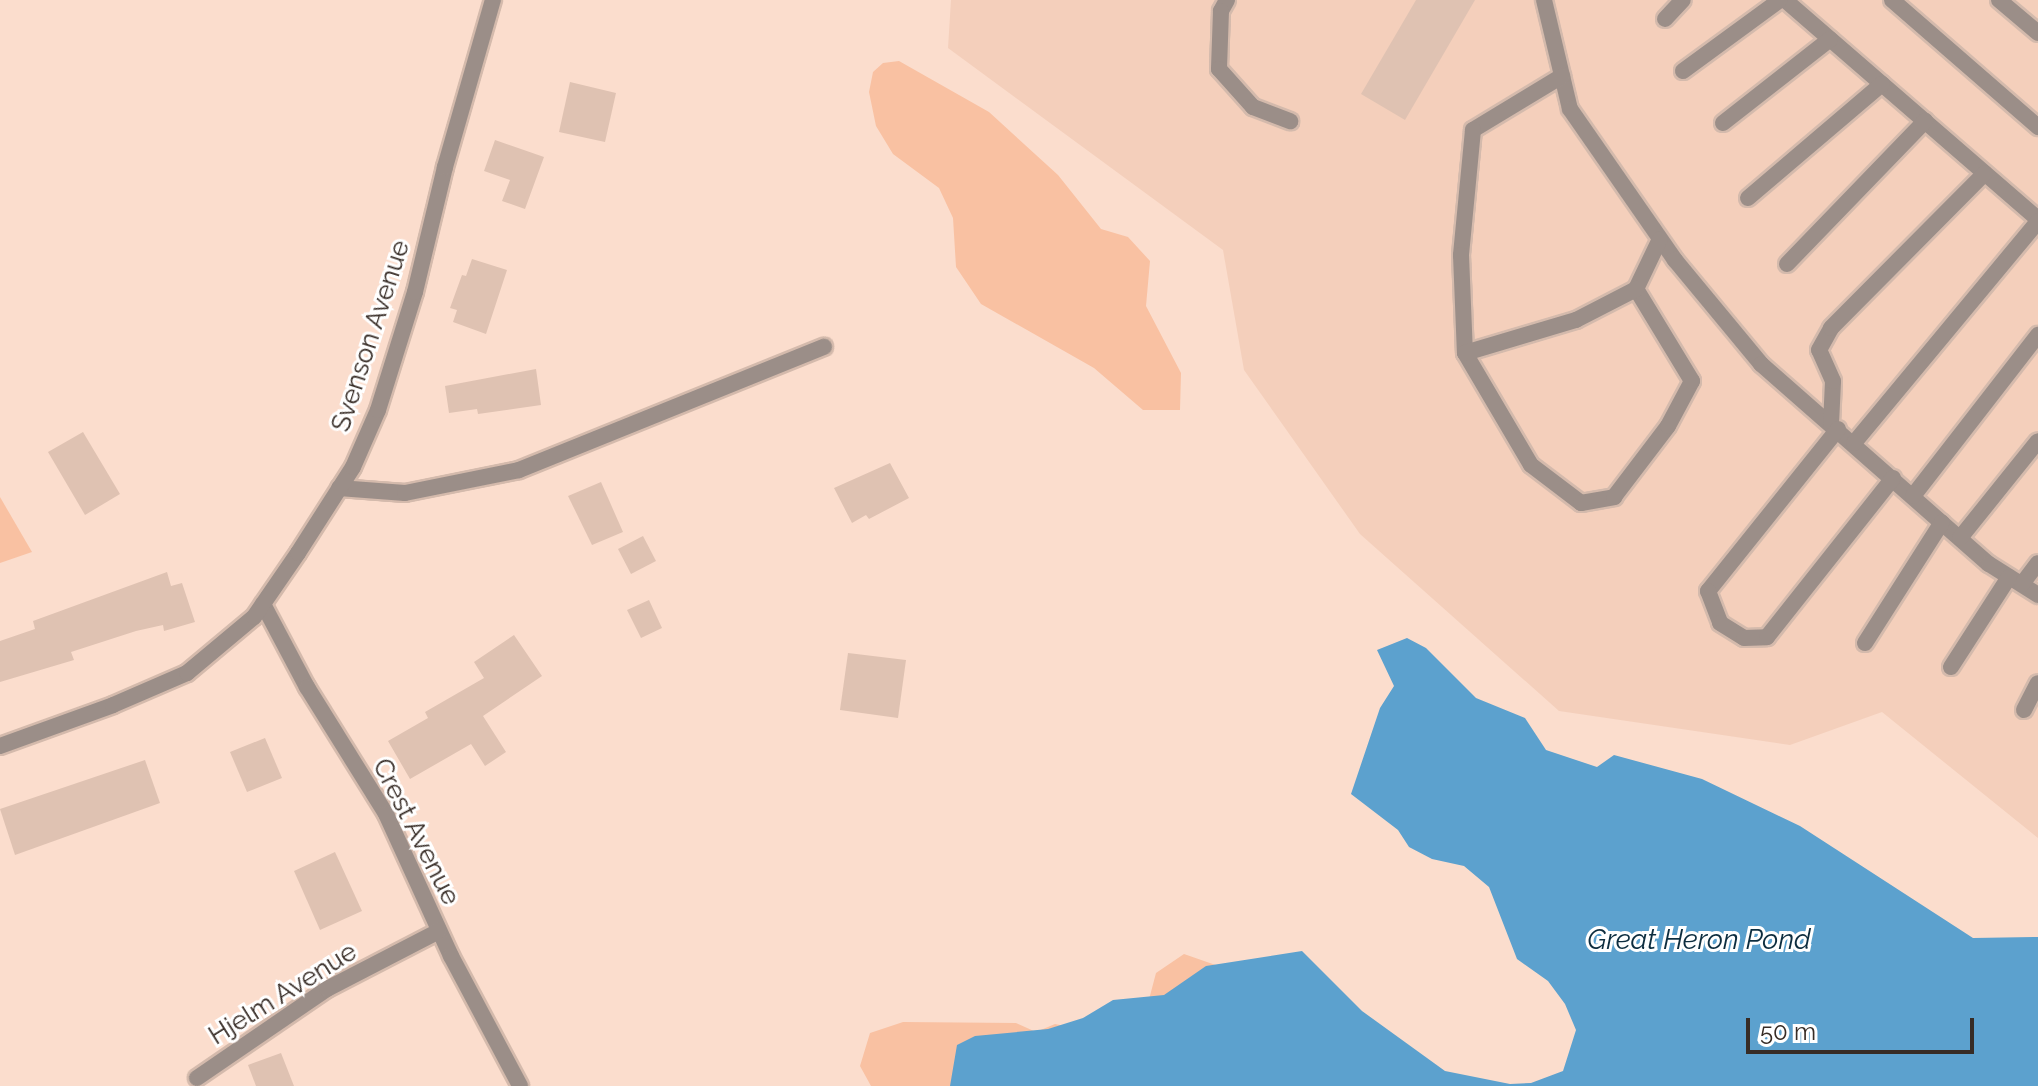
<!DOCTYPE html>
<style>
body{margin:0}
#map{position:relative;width:2038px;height:1086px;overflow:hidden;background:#fbddcd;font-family:Raleway,sans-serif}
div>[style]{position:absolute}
.built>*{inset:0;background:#f4cfbb}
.green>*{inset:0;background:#f9c1a2}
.water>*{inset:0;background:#5ca1ce}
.building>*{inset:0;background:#dfc2b2}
.roads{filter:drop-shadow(2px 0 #d4baac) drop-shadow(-2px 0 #d4baac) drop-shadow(0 2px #d4baac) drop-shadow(0 -2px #d4baac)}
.service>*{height:16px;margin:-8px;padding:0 8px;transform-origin:8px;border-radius:8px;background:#9b8e88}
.minor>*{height:16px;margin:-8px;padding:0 8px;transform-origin:8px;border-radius:8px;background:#9b8e88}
span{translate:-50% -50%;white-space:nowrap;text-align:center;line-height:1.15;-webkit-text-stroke:6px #fff;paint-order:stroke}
.street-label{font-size:26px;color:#372c26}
.water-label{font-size:28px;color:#0d2d3f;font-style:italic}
.scale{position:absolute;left:1746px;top:1018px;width:228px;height:36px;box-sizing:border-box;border:4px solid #372c26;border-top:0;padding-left:10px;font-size:24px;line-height:28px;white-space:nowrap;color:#372c26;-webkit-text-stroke:6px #fff;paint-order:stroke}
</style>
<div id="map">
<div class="built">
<i style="clip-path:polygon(951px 0,2038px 0,2038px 838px,1882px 712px,1790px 745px,1559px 711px,1360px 534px,1244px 370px,1223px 250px,948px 48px)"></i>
</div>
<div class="green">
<i style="clip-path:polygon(899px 61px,989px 112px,1058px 175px,1101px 229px,1128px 237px,1150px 261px,1146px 306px,1181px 373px,1180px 410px,1143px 410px,1094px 368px,981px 304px,956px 267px,953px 218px,939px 188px,893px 154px,876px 126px,869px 92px,873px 72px,883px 63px)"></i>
<i style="clip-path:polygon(0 497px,32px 552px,0 563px)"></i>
<i style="clip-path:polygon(1184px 954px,1250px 977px,1387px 1086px,871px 1086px,860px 1066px,870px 1033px,903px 1022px,1016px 1023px,1036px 1032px,1055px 1024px,1124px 1038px,1142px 1026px,1156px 973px)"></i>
</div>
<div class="water">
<i style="clip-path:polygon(1407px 638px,1426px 648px,1476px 698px,1525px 718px,1546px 750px,1597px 767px,1614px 755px,1702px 779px,1800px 826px,1973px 938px,2038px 937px,2038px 1086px,950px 1086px,957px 1045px,975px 1036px,1048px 1029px,1083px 1018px,1113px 1000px,1164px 995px,1206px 966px,1302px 951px,1362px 1011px,1445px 1071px,1510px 1084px,1531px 1083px,1563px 1071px,1576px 1030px,1565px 1004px,1548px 981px,1517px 959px,1489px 887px,1464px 866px,1432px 859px,1409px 847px,1398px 830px,1351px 794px,1380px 708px,1394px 686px,1377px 650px)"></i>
</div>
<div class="building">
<i style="clip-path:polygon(1416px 0,1475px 0,1405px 120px,1361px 94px)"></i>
<i style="clip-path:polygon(570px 82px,616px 93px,605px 142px,559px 132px)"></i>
<i style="clip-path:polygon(495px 140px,544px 157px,525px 209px,502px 201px,510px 180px,484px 171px)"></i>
<i style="clip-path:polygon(472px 259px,507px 270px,486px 334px,453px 322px,457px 310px,450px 308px,462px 275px,466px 276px)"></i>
<i style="clip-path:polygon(536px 369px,541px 405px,478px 414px,477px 409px,449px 413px,445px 386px)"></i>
<i style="clip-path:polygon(83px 432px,120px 494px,85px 515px,48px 452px)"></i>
<i style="clip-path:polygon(890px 463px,909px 498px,869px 519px,866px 515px,852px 523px,834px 488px)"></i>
<i style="clip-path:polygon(601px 482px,623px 532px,592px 545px,568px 496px)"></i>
<i style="clip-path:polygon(643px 536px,656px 561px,631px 574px,618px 549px)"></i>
<i style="clip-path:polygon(167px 572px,171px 586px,182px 583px,195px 622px,164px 631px,163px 625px,136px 631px,71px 652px,74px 660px,0 682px,0 641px,35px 629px,33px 621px)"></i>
<i style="clip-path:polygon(649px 600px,662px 628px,641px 638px,627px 610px)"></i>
<i style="clip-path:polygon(514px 635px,542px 676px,483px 716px,506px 752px,485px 766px,471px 744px,410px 779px,388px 741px,428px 718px,425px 712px,484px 678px,474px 662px)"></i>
<i style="clip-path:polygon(848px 653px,906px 660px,898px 718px,840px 710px)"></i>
<i style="clip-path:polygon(265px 738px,282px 778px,247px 792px,230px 752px)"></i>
<i style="clip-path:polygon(145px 760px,160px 803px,15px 855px,0 809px)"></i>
<i style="clip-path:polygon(335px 852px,362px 911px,320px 930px,294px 871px)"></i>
<i style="clip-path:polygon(281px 1053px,294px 1086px,256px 1086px,248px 1065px)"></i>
</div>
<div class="roads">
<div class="service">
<i style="left:1227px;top:0;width:13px;rotate:119deg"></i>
<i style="left:1221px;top:11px;width:58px;rotate:92deg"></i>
<i style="left:1219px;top:69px;width:51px;rotate:48.2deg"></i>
<i style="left:1253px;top:107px;width:40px;rotate:21deg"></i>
<i style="left:1544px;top:0;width:112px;rotate:76.6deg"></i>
<i style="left:1570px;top:109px;width:184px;rotate:55.2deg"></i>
<i style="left:1675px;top:260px;width:135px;rotate:50.4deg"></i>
<i style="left:1761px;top:364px;width:303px;rotate:41.3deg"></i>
<i style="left:1989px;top:564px;width:58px;rotate:32.3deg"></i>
<i style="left:1785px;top:0;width:335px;rotate:40.9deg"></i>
<i style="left:1892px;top:0;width:194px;rotate:41deg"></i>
<i style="left:1999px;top:0;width:51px;rotate:40.2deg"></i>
<i style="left:1665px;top:19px;width:26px;rotate:-47deg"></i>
<i style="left:1683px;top:71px;width:120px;rotate:-36.2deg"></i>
<i style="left:1562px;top:76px;width:104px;rotate:148.8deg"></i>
<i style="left:1473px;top:130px;width:126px;rotate:95.5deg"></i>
<i style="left:1461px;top:255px;width:98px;rotate:87.7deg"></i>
<i style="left:1465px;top:353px;width:130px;rotate:59.5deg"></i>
<i style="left:1531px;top:465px;width:63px;rotate:37.2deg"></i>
<i style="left:1581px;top:503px;width:34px;rotate:-10deg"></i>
<i style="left:1614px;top:497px;width:89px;rotate:-52.7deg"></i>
<i style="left:1668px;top:426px;width:51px;rotate:-61.9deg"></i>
<i style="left:1692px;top:381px;width:108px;rotate:-121.3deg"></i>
<i style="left:1636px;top:289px;width:55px;rotate:-64.4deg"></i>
<i style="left:1723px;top:123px;width:136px;rotate:-38.1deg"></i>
<i style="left:1748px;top:198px;width:176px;rotate:-40.4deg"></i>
<i style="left:1787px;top:264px;width:199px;rotate:-46deg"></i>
<i style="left:1465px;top:353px;width:116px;rotate:-16.6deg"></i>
<i style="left:1576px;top:320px;width:68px;rotate:-27.3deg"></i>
<i style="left:1831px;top:424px;width:43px;rotate:-87.3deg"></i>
<i style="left:1833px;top:381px;width:34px;rotate:-114deg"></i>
<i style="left:1819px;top:350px;width:25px;rotate:-61deg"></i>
<i style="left:1831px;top:328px;width:218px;rotate:-45.2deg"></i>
<i style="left:1838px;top:429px;width:208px;rotate:128.7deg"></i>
<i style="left:1708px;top:591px;width:34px;rotate:69deg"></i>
<i style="left:1720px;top:623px;width:28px;rotate:32deg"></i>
<i style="left:1744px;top:638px;width:23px;rotate:-2deg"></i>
<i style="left:1767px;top:637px;width:203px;rotate:-51.6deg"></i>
<i style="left:1854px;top:443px;width:288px;rotate:-50.3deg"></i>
<i style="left:1913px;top:496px;width:204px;rotate:-52.2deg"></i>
<i style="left:1960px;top:538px;width:124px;rotate:-51.2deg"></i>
<i style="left:2022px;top:584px;width:26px;rotate:-53deg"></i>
<i style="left:1865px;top:643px;width:143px;rotate:-57.5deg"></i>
<i style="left:1951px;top:667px;width:107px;rotate:-57.2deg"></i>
<i style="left:2024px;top:710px;width:30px;rotate:-63deg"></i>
</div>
<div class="minor">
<i style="left:339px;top:488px;width:66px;rotate:4.3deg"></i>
<i style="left:405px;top:493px;width:116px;rotate:-11.4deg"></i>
<i style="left:519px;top:470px;width:329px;rotate:-22deg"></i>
<i style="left:263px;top:604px;width:94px;rotate:62.1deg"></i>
<i style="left:307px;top:687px;width:150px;rotate:58.1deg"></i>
<i style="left:386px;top:814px;width:156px;rotate:65.4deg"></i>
<i style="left:451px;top:956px;width:147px;rotate:62deg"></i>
<i style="left:0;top:746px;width:120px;rotate:-19.9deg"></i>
<i style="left:113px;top:705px;width:81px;rotate:-23.4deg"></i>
<i style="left:187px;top:673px;width:87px;rotate:-39.9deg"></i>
<i style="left:254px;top:617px;width:78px;rotate:-55.5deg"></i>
<i style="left:298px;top:553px;width:102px;rotate:-57.4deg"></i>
<i style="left:353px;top:467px;width:62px;rotate:-66.3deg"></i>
<i style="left:378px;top:410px;width:124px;rotate:-72.6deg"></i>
<i style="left:415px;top:292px;width:129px;rotate:-76.5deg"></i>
<i style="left:445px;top:167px;width:174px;rotate:-74deg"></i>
<i style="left:197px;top:1078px;width:158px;rotate:-34.4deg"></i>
<i style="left:327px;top:989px;width:126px;rotate:-27.4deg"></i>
</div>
</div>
<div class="street-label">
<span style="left:371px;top:336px;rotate:-72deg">Svenson Avenue</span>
<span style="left:416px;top:832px;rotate:63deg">Crest Avenue</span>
<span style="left:283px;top:994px;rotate:-32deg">Hjelm Avenue</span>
</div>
<div class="water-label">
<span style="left:1699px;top:940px">Great Heron Pond</span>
</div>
<div class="scale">50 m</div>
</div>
